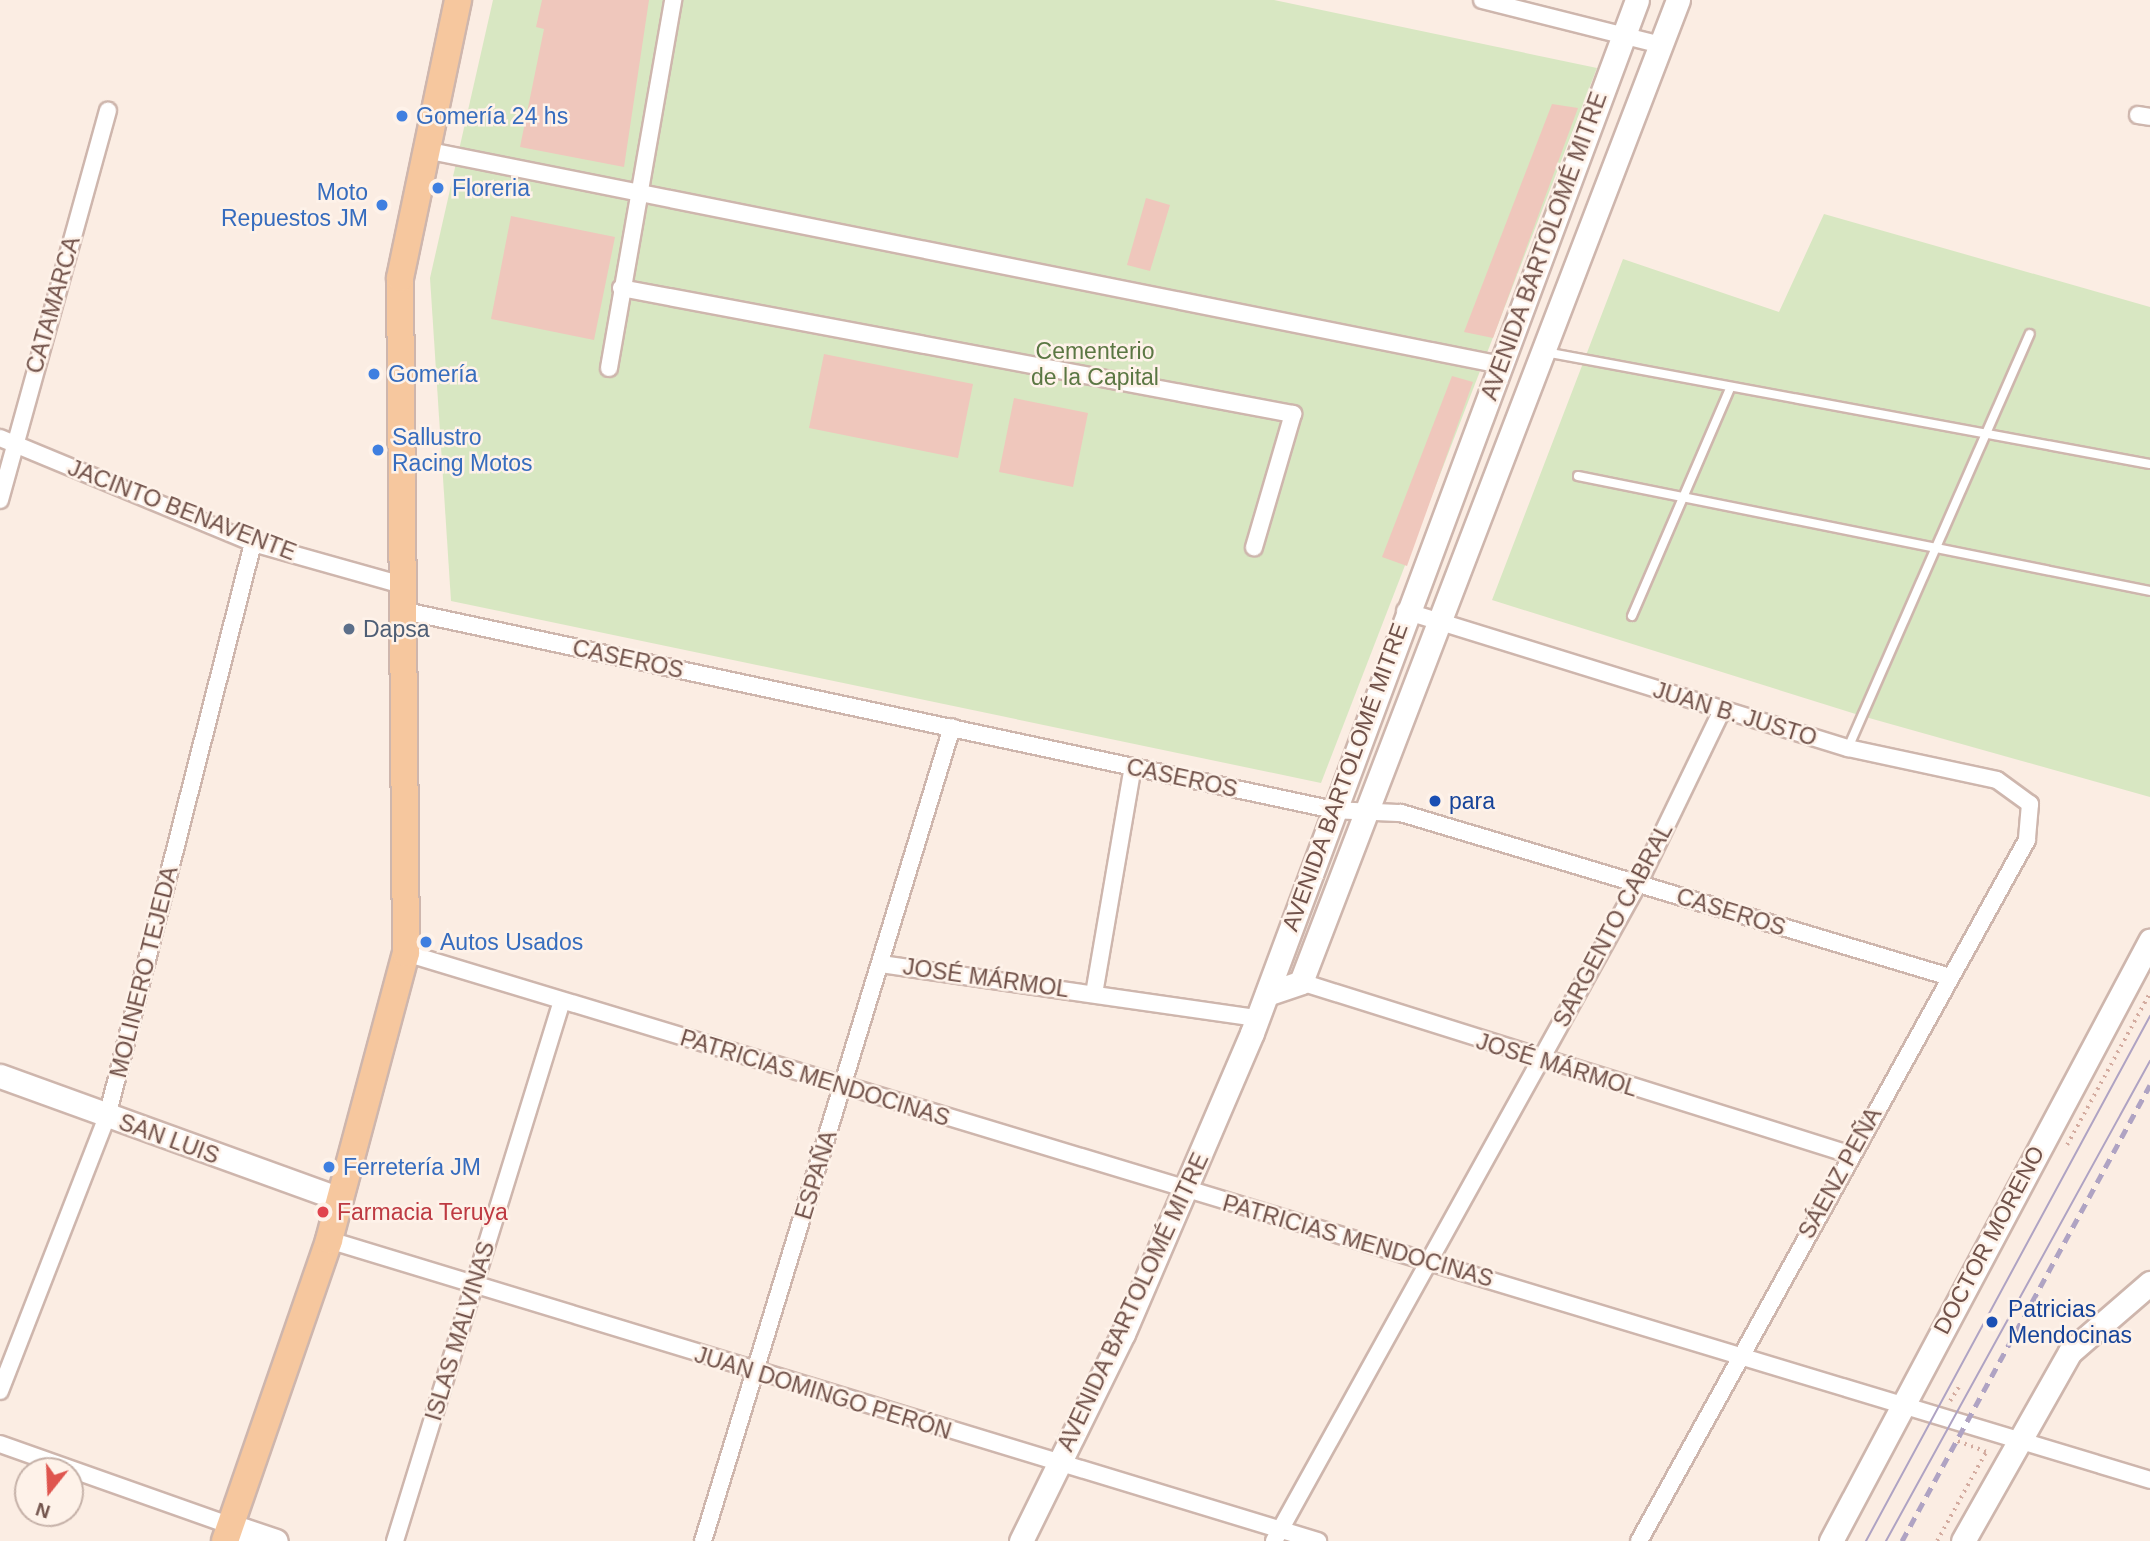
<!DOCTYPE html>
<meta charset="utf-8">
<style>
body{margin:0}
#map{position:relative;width:2150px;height:1541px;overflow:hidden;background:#fbede3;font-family:Helvetica,sans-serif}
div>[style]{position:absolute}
.green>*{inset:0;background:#d8e7c2}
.building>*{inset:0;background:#efc7bc}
.path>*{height:3.5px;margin-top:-1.75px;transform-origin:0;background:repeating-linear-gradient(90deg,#d3ab9f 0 2px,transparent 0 7px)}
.roads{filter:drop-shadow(2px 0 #ceb6ad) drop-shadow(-2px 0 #ceb6ad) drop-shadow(0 2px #ceb6ad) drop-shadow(0 -2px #ceb6ad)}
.lane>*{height:8px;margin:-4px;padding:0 4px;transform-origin:4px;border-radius:4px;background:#fff}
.street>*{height:16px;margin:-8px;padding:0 8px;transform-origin:8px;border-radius:8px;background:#fff}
.secondary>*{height:23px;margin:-11.5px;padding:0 11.5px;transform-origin:11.5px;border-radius:11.5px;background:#fff}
.primary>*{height:26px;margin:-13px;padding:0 13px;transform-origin:13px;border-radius:13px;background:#f6c79e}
.tram>*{height:2px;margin:-1px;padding:0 1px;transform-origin:1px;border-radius:1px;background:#afa3c3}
.rail>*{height:5px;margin-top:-2.5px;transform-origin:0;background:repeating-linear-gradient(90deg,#afa3c3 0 10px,transparent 0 17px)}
.dots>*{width:19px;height:19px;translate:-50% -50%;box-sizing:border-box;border:4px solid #fef2e9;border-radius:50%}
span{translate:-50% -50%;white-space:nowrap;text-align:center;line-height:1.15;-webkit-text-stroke:5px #fef2e9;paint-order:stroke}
.shop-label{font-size:23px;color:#366cbe}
.left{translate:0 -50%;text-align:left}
.right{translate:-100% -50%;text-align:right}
.street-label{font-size:23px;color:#71524a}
.park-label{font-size:23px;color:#5b7743}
.service-label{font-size:23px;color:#4e5e75}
.transit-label{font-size:23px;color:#164399}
.health-label{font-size:23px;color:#be3a42}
.north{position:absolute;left:14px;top:1457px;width:70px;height:70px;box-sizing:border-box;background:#fef2e9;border:2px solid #c6b2a9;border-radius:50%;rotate:198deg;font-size:19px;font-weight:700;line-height:28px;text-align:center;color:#71524a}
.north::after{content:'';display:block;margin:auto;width:24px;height:32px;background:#df554e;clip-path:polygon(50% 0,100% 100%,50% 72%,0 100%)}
</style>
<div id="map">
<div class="green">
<i style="clip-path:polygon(493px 0,1274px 0,1597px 68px,1321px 783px,451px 601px,430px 278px)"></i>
<i style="clip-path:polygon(1824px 214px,2150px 307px,2150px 797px,1862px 716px,1492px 600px,1623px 259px,1779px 312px)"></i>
</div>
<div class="building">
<i style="clip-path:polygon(542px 0,649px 0,624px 167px,520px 147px,544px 29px,536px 27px)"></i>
<i style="clip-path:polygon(1552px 104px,1578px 108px,1493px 338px,1464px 332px)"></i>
<i style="clip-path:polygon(1146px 198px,1170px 205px,1150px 271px,1127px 265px)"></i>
<i style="clip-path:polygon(511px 216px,615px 237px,594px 340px,491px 319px)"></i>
<i style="clip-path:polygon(824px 354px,973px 384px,958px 458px,809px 428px)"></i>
<i style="clip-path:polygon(1452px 376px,1473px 382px,1407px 566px,1382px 557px)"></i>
<i style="clip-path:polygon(1014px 398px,1088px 413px,1073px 487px,999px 472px)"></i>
</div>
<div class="path">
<i style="left:2067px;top:1145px;width:173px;rotate:-61.4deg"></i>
<i style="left:1950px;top:1401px;width:19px;rotate:-58deg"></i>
<i style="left:1937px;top:1541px;width:102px;rotate:-61.2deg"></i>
<i style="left:1986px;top:1452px;width:33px;rotate:-160deg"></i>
</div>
<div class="roads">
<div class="lane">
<i style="left:1545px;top:352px;width:615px;rotate:10.49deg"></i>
<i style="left:1578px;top:476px;width:583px;rotate:11.37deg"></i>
<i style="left:1632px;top:616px;width:248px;rotate:-66.7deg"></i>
<i style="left:1848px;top:748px;width:452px;rotate:-66.3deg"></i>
</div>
<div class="street">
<i style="left:1482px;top:0;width:185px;rotate:14.1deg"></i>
<i style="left:2138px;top:115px;width:12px;rotate:9deg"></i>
<i style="left:425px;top:150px;width:1097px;rotate:11.3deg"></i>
<i style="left:621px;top:288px;width:684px;rotate:10.62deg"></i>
<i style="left:1293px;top:414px;width:139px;rotate:106.3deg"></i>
<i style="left:609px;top:368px;width:374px;rotate:-80.1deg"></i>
<i style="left:0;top:438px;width:274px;rotate:22.5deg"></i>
<i style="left:253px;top:543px;width:159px;rotate:15.7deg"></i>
<i style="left:0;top:500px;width:404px;rotate:-74.5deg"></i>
<i style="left:405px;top:611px;width:950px;rotate:12.09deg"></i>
<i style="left:1334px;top:810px;width:67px;rotate:2.6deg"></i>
<i style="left:1401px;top:813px;width:573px;rotate:16.63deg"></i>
<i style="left:1405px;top:611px;width:464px;rotate:17.2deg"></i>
<i style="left:1848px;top:748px;width:152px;rotate:12.1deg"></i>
<i style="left:1997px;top:780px;width:41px;rotate:36deg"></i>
<i style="left:2030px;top:804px;width:36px;rotate:95deg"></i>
<i style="left:2027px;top:840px;width:801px;rotate:118.96deg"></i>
<i style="left:406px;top:953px;width:1822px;rotate:16.81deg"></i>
<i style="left:881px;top:964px;width:380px;rotate:8.2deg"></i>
<i style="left:1301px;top:982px;width:574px;rotate:17.43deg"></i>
<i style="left:1094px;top:994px;width:230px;rotate:-80.3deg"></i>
<i style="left:329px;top:1240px;width:1034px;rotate:16.93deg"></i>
<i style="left:0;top:1391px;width:294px;rotate:-68.7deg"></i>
<i style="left:107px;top:1117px;width:592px;rotate:-75.73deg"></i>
<i style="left:0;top:1444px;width:245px;rotate:19.5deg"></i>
<i style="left:395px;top:1541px;width:565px;rotate:-72.82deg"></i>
<i style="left:703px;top:1541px;width:851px;rotate:-72.99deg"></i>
<i style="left:1274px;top:1541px;width:751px;rotate:-61.01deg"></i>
<i style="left:1638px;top:884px;width:193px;rotate:-64.2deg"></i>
</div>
<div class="secondary">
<i style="left:1267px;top:994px;width:36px;rotate:-19deg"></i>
<i style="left:1301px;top:982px;width:1052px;rotate:-69deg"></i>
<i style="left:0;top:1076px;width:361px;rotate:19.9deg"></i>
<i style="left:231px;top:1526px;width:47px;rotate:18.4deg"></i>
<i style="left:1021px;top:1541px;width:231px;rotate:-63.8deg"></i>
<i style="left:1123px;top:1334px;width:327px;rotate:-66.8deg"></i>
<i style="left:1252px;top:1033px;width:1102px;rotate:-69.56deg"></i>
<i style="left:1831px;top:1541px;width:680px;rotate:-62deg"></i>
<i style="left:1963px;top:1541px;width:217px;rotate:-60.5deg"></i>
<i style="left:2070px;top:1352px;width:106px;rotate:-40.8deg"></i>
</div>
<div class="primary">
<i style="left:225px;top:1541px;width:318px;rotate:-70.9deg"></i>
<i style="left:329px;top:1240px;width:297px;rotate:-75deg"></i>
<i style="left:406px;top:953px;width:675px;rotate:-90.51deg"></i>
<i style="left:400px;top:278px;width:284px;rotate:-78.2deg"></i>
</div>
</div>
<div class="tram">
<i style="left:1866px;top:1541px;width:597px;rotate:-61.59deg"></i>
<i style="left:1886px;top:1541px;width:548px;rotate:-61.19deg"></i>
</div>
<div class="rail">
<i style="left:1902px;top:1541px;width:519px;rotate:-61.46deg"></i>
</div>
<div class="dots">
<i style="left:402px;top:116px;background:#3f7fe0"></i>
<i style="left:438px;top:188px;background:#3f7fe0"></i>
<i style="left:382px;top:205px;background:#3f7fe0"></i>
<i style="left:374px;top:374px;background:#3f7fe0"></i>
<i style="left:378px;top:450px;background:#3f7fe0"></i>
<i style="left:349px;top:629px;background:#5c6f8a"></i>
<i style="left:1435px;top:801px;background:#1a4fb4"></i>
<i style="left:426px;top:942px;background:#3f7fe0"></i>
<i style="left:329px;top:1167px;background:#3f7fe0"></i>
<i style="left:323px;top:1212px;background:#e0444e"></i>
<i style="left:1992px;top:1322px;background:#1a4fb4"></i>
</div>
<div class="shop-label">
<span class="left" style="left:416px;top:116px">Gomería 24 hs</span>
<span class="left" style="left:452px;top:188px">Floreria</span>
<span class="right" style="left:368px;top:205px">Moto<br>Repuestos JM</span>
<span class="left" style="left:388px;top:374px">Gomería</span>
<span class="left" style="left:392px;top:450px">Sallustro<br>Racing Motos</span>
<span class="left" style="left:440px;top:942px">Autos Usados</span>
<span class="left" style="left:343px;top:1167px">Ferretería JM</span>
</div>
<div class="street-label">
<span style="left:1544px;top:246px;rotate:-70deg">AVENIDA BARTOLOMÉ MITRE</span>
<span style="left:53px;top:305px;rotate:-74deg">CATAMARCA</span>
<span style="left:182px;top:510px;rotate:21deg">JACINTO BENAVENTE</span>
<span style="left:628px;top:659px;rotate:12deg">CASEROS</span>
<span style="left:1735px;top:714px;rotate:17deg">JUAN B. JUSTO</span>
<span style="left:1345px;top:777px;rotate:-70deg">AVENIDA BARTOLOMÉ MITRE</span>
<span style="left:1182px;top:778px;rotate:12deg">CASEROS</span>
<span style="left:1731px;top:912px;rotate:17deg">CASEROS</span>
<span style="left:1613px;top:925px;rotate:-62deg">SARGENTO CABRAL</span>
<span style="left:144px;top:972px;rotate:-76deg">MOLINERO TEJEDA</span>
<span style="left:986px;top:978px;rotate:8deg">JOSÉ MÁRMOL</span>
<span style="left:1557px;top:1065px;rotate:17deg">JOSÉ MÁRMOL</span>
<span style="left:815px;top:1078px;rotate:17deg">PATRICIAS MENDOCINAS</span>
<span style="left:169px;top:1139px;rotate:20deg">SAN LUIS</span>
<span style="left:1840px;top:1173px;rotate:-61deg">SÁENZ PEÑA</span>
<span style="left:816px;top:1175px;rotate:-73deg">ESPAÑA</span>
<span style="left:1989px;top:1240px;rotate:-62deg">DOCTOR MORENO</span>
<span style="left:1358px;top:1241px;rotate:16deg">PATRICIAS MENDOCINAS</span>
<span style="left:1133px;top:1302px;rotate:-65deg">AVENIDA BARTOLOMÉ MITRE</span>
<span style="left:460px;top:1331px;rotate:-73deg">ISLAS MALVINAS</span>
<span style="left:823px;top:1393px;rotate:17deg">JUAN DOMINGO PERÓN</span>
</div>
<div class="park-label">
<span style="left:1095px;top:364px">Cementerio<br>de la Capital</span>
</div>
<div class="service-label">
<span class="left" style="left:363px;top:629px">Dapsa</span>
</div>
<div class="transit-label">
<span class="left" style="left:1449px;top:801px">para</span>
<span class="left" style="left:2008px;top:1322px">Patricias<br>Mendocinas</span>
</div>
<div class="health-label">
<span class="left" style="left:337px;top:1212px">Farmacia Teruya</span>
</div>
<div class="north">N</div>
</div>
